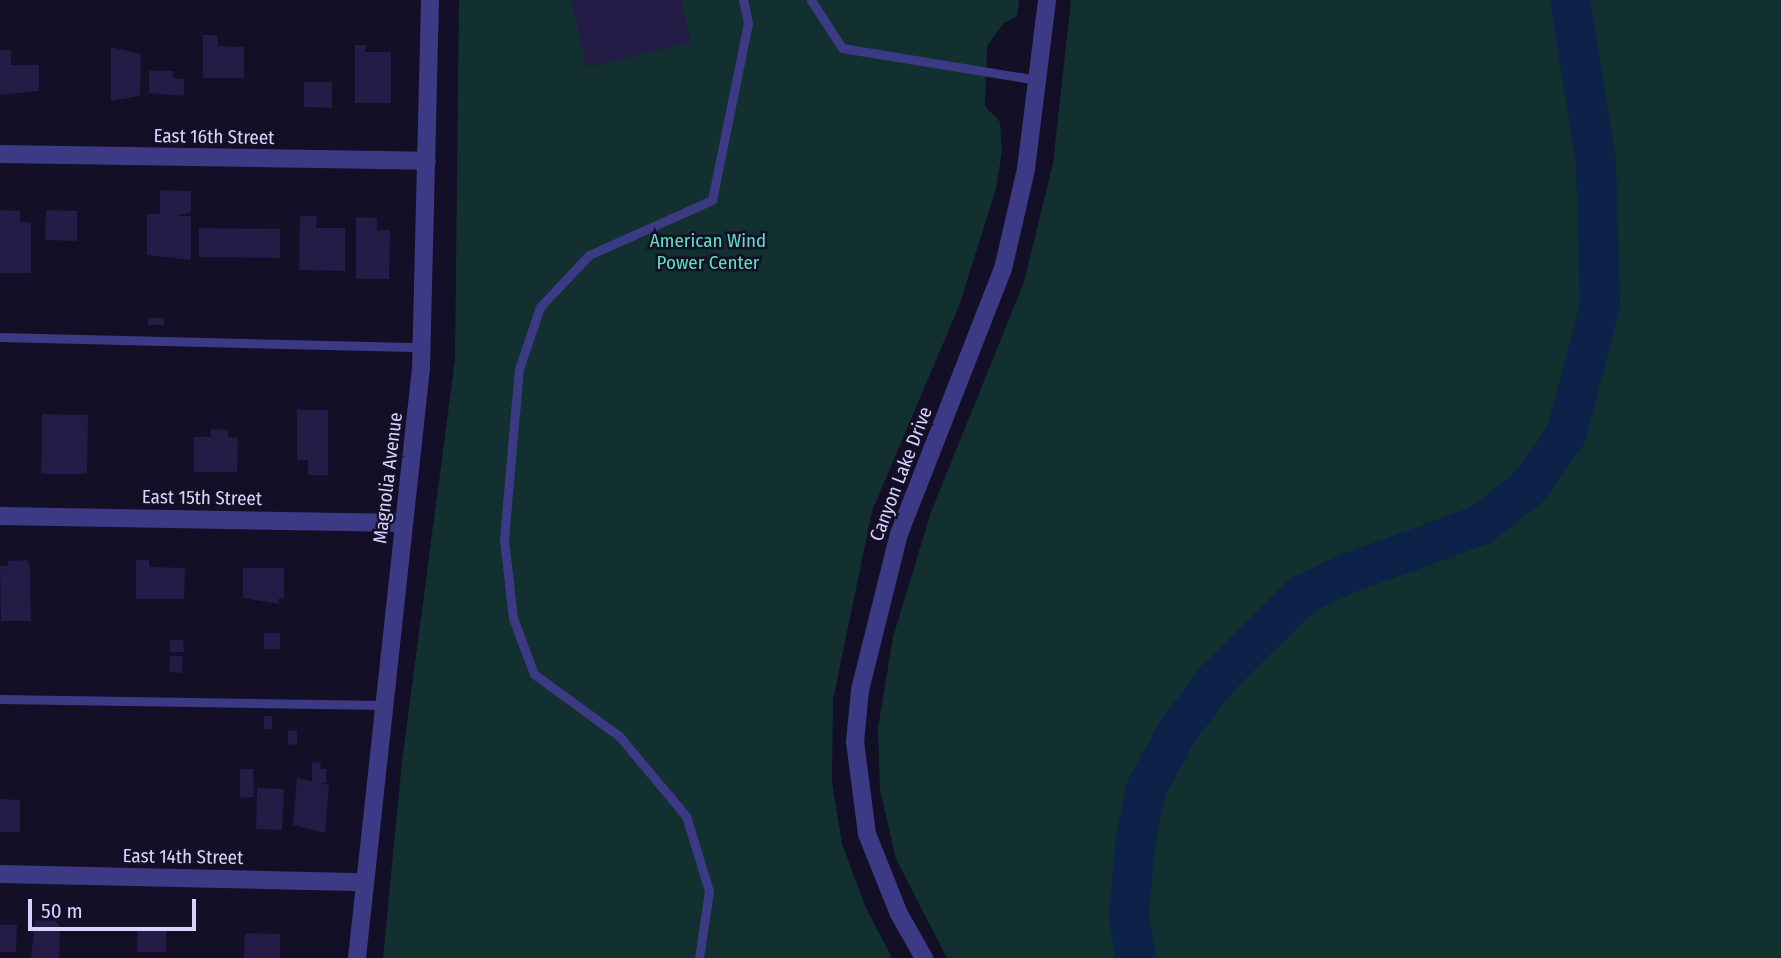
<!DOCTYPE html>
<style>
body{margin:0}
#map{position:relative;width:1781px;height:958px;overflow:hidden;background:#130f26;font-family:"Fira Sans Condensed",sans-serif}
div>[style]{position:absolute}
.green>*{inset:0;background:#12302f}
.river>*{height:40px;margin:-20px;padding:0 20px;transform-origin:20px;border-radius:20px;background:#0c2248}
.building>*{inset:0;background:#241b47}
.service>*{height:9px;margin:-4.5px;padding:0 4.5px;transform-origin:4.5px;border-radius:4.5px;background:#3d3a85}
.minor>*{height:18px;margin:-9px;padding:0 9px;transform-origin:9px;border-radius:9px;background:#3d3a85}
.tertiary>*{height:18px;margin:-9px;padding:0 9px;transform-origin:9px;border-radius:9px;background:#3d3a85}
span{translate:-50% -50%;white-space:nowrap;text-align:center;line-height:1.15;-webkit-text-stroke:5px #130f26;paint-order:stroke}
.street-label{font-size:19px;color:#d9d4ff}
.park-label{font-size:19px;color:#5fe0c0}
.scale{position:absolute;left:28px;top:899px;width:168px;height:32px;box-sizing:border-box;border:4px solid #d9d4ff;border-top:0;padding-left:9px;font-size:21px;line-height:24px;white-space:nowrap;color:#d9d4ff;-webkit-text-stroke:5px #130f26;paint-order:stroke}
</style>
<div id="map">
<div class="green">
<i style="clip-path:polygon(459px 0,1019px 0,1017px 16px,1003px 24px,987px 46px,985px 106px,1000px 122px,1002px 151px,996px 189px,959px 306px,872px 511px,833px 700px,832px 782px,842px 844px,865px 906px,892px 958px,383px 958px,402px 761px,455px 360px)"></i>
<i style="clip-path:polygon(1071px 0,1781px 0,1781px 958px,947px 958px,896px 859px,880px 790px,878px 728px,893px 637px,931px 512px,1024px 282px,1053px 163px)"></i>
</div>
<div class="river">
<i style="left:1136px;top:958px;width:43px;rotate:-99.5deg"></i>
<i style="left:1129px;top:916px;width:73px;rotate:-85.3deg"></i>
<i style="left:1135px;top:843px;width:55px;rotate:-78.5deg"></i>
<i style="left:1146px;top:789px;width:65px;rotate:-61.5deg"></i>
<i style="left:1177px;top:732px;width:66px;rotate:-53deg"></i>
<i style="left:1217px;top:679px;width:120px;rotate:-44.7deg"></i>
<i style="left:1302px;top:595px;width:52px;rotate:-25.1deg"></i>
<i style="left:1349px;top:573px;width:140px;rotate:-20deg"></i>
<i style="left:1481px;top:525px;width:60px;rotate:-38.2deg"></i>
<i style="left:1528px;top:488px;width:65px;rotate:-54.4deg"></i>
<i style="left:1566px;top:435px;width:134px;rotate:-75.3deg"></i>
<i style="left:1600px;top:305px;width:143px;rotate:-91.6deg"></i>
<i style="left:1596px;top:162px;width:164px;rotate:-99.1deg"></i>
</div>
<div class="building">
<i style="clip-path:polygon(571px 0,681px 0,691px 42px,587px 67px)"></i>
<i style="clip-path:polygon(203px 35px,217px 35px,218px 46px,244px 47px,244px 78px,203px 78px)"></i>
<i style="clip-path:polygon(355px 45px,366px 45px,365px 52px,391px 52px,391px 103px,355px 103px)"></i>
<i style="clip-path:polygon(111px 47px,141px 54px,140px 96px,111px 101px)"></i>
<i style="clip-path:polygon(0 50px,11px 50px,11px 65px,39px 65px,39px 91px,0 95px)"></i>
<i style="clip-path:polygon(149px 71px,173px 71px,173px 78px,184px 79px,184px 96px,149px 93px)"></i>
<i style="clip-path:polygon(304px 82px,332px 82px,332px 108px,304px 107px)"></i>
<i style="clip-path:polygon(160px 190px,191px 191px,191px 212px,176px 216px,191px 216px,191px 260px,147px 255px,147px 214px,160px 214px)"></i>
<i style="clip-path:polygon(0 210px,20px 211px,20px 222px,31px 222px,31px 273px,0 273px)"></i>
<i style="clip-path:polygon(46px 210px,77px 211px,77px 241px,45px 240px)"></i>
<i style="clip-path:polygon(300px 216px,317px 216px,316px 228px,345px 228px,345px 271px,299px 270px)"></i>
<i style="clip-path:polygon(356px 217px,377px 218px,377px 230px,390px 230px,389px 279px,356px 279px)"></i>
<i style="clip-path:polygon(199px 228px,280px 229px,280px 258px,199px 257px)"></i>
<i style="clip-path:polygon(148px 318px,164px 318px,164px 325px,148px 325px)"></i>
<i style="clip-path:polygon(297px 410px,328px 410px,328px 475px,308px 475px,308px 460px,297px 460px)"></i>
<i style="clip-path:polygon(42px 414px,88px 415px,87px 474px,41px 474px)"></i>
<i style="clip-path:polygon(211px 429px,228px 430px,228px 437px,238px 438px,237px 472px,194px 472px,194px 437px,211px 437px)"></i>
<i style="clip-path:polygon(26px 560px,30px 566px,31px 621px,1px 621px,0 566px,8px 566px,7px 561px)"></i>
<i style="clip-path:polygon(136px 560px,149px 560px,149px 567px,185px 568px,184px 599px,136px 599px)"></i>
<i style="clip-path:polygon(243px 568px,284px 568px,284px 598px,279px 598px,279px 604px,243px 598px)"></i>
<i style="clip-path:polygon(264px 633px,280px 633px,280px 649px,264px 649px)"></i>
<i style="clip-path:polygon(170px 640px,183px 640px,184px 652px,170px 652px)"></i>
<i style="clip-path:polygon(170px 656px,183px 656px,182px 673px,169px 672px)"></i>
<i style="clip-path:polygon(264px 716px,272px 716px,272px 729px,264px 729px)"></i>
<i style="clip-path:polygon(297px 730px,297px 744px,288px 745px,288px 731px)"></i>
<i style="clip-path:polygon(312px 762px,321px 763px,320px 769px,326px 769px,326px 783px,312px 783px)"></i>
<i style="clip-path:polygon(240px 769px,253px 769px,254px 797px,240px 798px)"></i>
<i style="clip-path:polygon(297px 778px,329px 785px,325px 833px,293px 825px)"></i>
<i style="clip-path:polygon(257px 788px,284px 789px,282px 830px,256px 829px)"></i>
<i style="clip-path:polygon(0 799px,20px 800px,20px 832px,0 832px)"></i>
<i style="clip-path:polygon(35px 920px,55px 921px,60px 926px,59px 958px,31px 958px)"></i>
<i style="clip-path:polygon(0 925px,17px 925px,16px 952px,0 952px)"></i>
<i style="clip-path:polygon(138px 929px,166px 930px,166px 952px,137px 952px)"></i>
<i style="clip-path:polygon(245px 933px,280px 934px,280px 958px,244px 958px)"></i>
</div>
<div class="service">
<i style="left:811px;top:0;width:57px;rotate:57.1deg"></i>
<i style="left:842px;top:48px;width:198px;rotate:9.3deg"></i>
<i style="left:0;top:337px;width:422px;rotate:1.4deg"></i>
<i style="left:0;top:699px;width:383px;rotate:0.9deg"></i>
<i style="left:699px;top:958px;width:68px;rotate:-81.5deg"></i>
<i style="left:709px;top:891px;width:78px;rotate:-107deg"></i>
<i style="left:686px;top:816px;width:104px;rotate:-129.9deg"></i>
<i style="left:619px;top:736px;width:105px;rotate:-143.9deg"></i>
<i style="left:534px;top:674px;width:60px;rotate:-110.6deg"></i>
<i style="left:513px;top:618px;width:80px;rotate:-96.5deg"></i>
<i style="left:504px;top:539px;width:171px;rotate:-85deg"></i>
<i style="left:519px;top:369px;width:65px;rotate:-71.3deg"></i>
<i style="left:540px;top:307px;width:71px;rotate:-46.7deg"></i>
<i style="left:589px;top:255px;width:135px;rotate:-24.1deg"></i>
<i style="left:712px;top:200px;width:181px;rotate:-78.5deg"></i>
<i style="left:748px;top:23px;width:24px;rotate:-102deg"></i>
</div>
<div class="minor">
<i style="left:0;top:154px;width:427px;rotate:0.9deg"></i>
<i style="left:0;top:516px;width:403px;rotate:1deg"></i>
<i style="left:0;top:874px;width:365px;rotate:1.3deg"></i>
<i style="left:357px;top:958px;width:593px;rotate:-83.81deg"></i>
<i style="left:421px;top:368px;width:368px;rotate:-88.6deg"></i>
</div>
<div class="tertiary">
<i style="left:924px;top:958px;width:51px;rotate:-119.6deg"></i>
<i style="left:899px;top:914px;width:86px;rotate:-111.8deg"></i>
<i style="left:867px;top:834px;width:93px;rotate:-97.4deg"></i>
<i style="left:855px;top:742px;width:52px;rotate:-84.5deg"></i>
<i style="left:860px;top:690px;width:161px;rotate:-76deg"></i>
<i style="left:899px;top:534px;width:285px;rotate:-68.6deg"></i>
<i style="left:1003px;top:269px;width:103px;rotate:-77deg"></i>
<i style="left:1026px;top:169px;width:170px;rotate:-82.9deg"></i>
</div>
<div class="street-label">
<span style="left:214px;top:137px;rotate:1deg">East 16th Street</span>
<span style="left:901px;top:474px;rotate:-69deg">Canyon Lake Drive</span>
<span style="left:388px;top:478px;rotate:-83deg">Magnolia Avenue</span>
<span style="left:202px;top:498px;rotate:1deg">East 15th Street</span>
<span style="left:183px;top:857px;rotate:1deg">East 14th Street</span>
</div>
<div class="park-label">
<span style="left:708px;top:252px">American Wind<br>Power Center</span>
</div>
<div class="scale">50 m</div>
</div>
